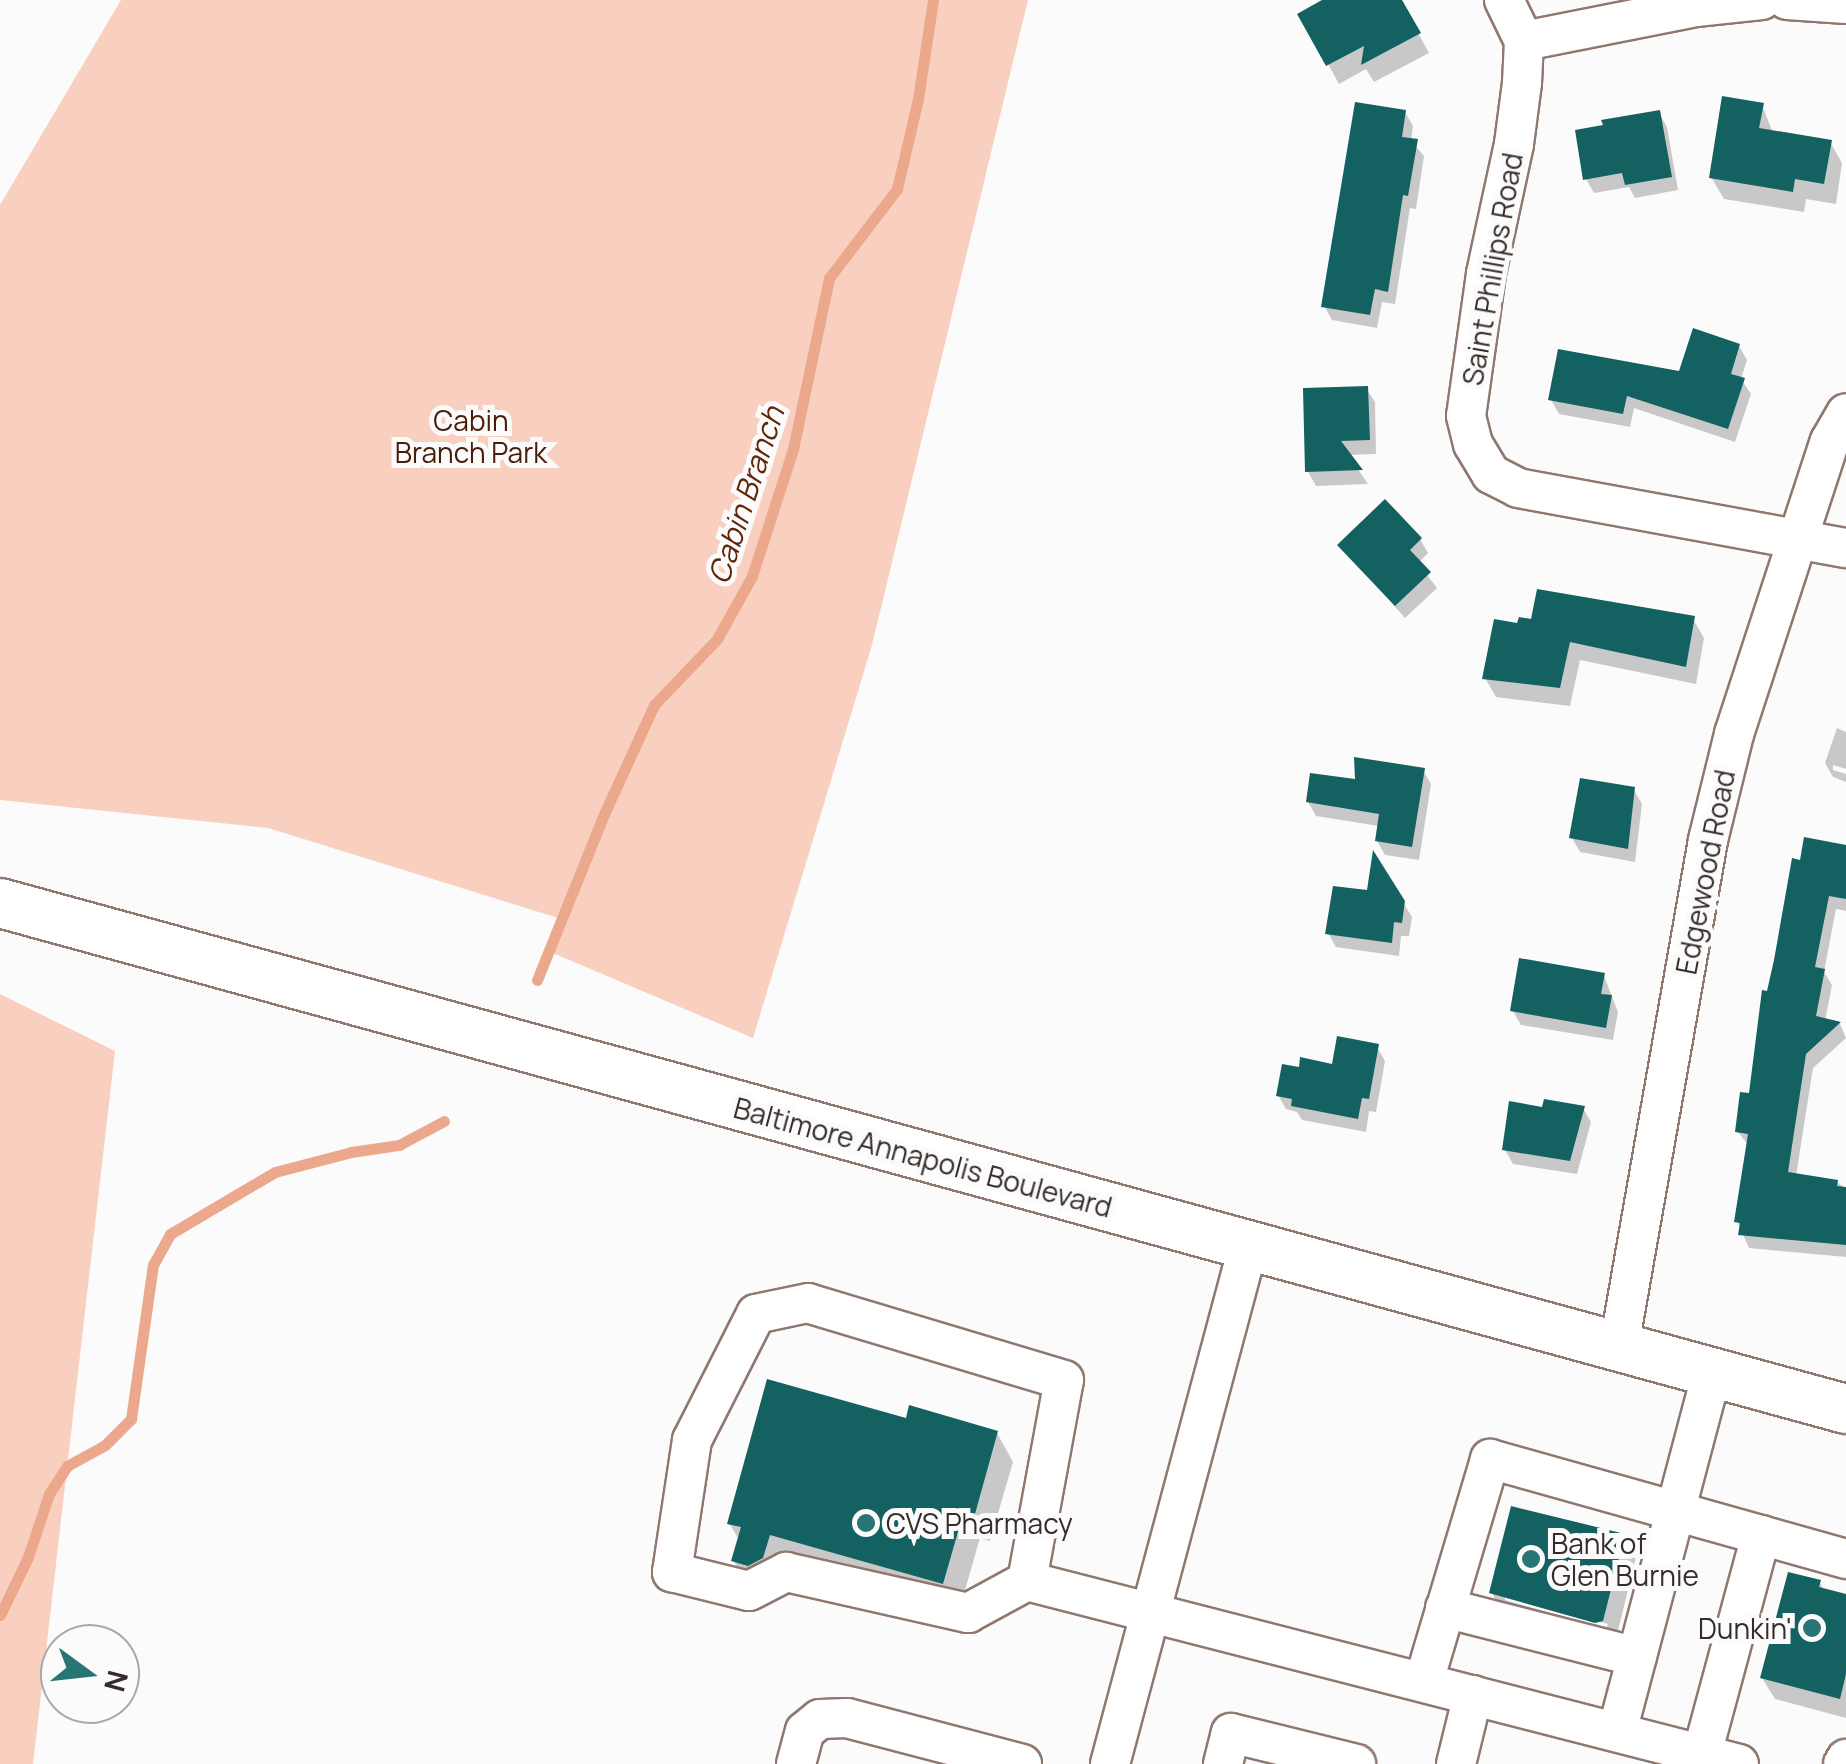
<!DOCTYPE html>
<style>
body{margin:0}
#map{position:relative;width:1846px;height:1764px;overflow:hidden;background:#fbfbfb;font-family:Manrope,sans-serif}
div>[style]{position:absolute}
.green>*{inset:0;background:#f9d0c0}
.shadow>*{inset:0;background:#0003}
.stream>*{height:11px;margin:-5.5px;padding:0 5.5px;transform-origin:5.5px;border-radius:5.5px;background:#eba88d}
.building>*{inset:0;background:#136161}
.roads{filter:drop-shadow(2px 0 #8e786f) drop-shadow(-2px 0 #8e786f) drop-shadow(0 2px #8e786f) drop-shadow(0 -2px #8e786f)}
.minor>*{height:38px;margin:-19px;padding:0 19px;transform-origin:19px;border-radius:19px;background:#fff}
.major>*{height:48px;margin:-24px;padding:0 24px;transform-origin:24px;border-radius:24px;background:#fff}
.dots>*{width:28px;height:28px;translate:-50% -50%;box-sizing:border-box;border:5px solid #fbfbfb;border-radius:50%}
span{translate:-50% -50%;white-space:nowrap;text-align:center;line-height:1.15;-webkit-text-stroke:10px #fbfbfb;paint-order:stroke}
.street-label{font-size:28px;color:#362c29}
.park-label{font-size:28px;color:#471d0a}
.poi-label{font-size:28px;color:#362c29}
.left{translate:0 -50%;text-align:left}
.right{translate:-100% -50%;text-align:right}
.water-label{font-size:30px;color:#612609;font-style:italic}
.north{position:absolute;left:40px;top:1624px;width:100px;height:100px;box-sizing:border-box;background:#fbfbfb;border:2px solid #aca8a7;border-radius:50%;rotate:105deg;font-size:28px;font-weight:700;line-height:40px;text-align:center;color:#362c29}
.north::after{content:'';display:block;margin:auto;width:35px;height:45px;background:#297474;clip-path:polygon(50% 0,100% 100%,50% 72%,0 100%)}
</style>
<div id="map">
<div class="green">
<i style="clip-path:polygon(121px 0,1028px 0,872px 645px,753px 1038px,548px 951px,558px 918px,268px 828px,0 800px,0 205px)"></i>
<i style="clip-path:polygon(0 994px,115px 1051px,33px 1764px,0 1764px)"></i>
</div>
<div class="shadow">
<i style="clip-path:polygon(1327px 0,1400px 0,1429px 53px,1374px 82px,1366px 69px,1339px 84px,1301px 15px)"></i>
<i style="clip-path:polygon(1762px 105px,1773px 133px,1830px 142px,1842px 163px,1836px 204px,1806px 199px,1804px 212px,1724px 199px,1711px 177px)"></i>
<i style="clip-path:polygon(1405px 112px,1413px 126px,1411px 141px,1424px 156px,1416px 209px,1410px 208px,1395px 304px,1382px 302px,1377px 328px,1332px 320px,1324px 306px)"></i>
<i style="clip-path:polygon(1659px 113px,1667px 127px,1678px 190px,1635px 198px,1629px 187px,1594px 193px,1586px 179px)"></i>
<i style="clip-path:polygon(1739px 346px,1747px 360px,1741px 379px,1751px 394px,1735px 442px,1634px 408px,1630px 427px,1559px 414px,1551px 400px,1681px 374px)"></i>
<i style="clip-path:polygon(1366px 388px,1375px 402px,1376px 454px,1348px 455px,1368px 484px,1316px 486px,1308px 472px)"></i>
<i style="clip-path:polygon(1420px 539px,1428px 553px,1418px 563px,1437px 588px,1405px 618px,1340px 545px)"></i>
<i style="clip-path:polygon(1693px 619px,1704px 638px,1696px 684px,1580px 660px,1570px 706px,1496px 697px,1485px 678px,1519px 626px)"></i>
<i style="clip-path:polygon(1837px 728px,1846px 732px,1846px 769px,1833px 765px,1833px 770px,1846px 774px,1846px 782px,1833px 777px,1825px 763px)"></i>
<i style="clip-path:polygon(1423px 770px,1431px 784px,1419px 860px,1385px 855px,1377px 841px,1379px 826px,1316px 816px,1308px 802px,1357px 782px)"></i>
<i style="clip-path:polygon(1634px 790px,1642px 804px,1635px 862px,1580px 852px,1572px 838px)"></i>
<i style="clip-path:polygon(1846px 847px,1846px 911px,1836px 909px,1824px 972px,1832px 985px,1825px 1021px,1840px 1024px,1846px 1038px,1813px 1068px,1796px 1176px,1837px 1182px,1846px 1189px,1846px 1257px,1749px 1248px,1737px 1221px,1749px 1146px,1738px 1132px,1751px 1096px,1768px 993px,1802px 862px)"></i>
<i style="clip-path:polygon(1375px 857px,1412px 917px,1409px 936px,1401px 936px,1399px 956px,1336px 947px,1328px 933px,1369px 893px)"></i>
<i style="clip-path:polygon(1604px 976px,1618px 1012px,1613px 1040px,1521px 1025px,1513px 1011px)"></i>
<i style="clip-path:polygon(1377px 1047px,1385px 1061px,1376px 1112px,1369px 1111px,1366px 1132px,1302px 1120px,1297px 1112px,1286px 1109px,1278px 1095px,1301px 1070px,1334px 1067px)"></i>
<i style="clip-path:polygon(1583px 1108px,1591px 1122px,1577px 1174px,1513px 1164px,1505px 1150px,1544px 1110px)"></i>
<i style="clip-path:polygon(908px 1421px,997px 1433px,1013px 1462px,990px 1541px,980px 1538px,959px 1611px,786px 1562px,750px 1590px,734px 1561px,740px 1541px,729px 1523px)"></i>
<i style="clip-path:polygon(evenodd,1623px 1536px,1636px 1557px,1615px 1643px,1504px 1615px,1492px 1593px,1623px 1536px,1505px 1595px,1608px 1624px,1606px 1629px,1505px 1600px,1505px 1595px)"></i>
<i style="clip-path:polygon(1820px 1583px,1824px 1590px,1846px 1596px,1846px 1718px,1775px 1699px,1762px 1678px)"></i>
</div>
<div class="stream">
<i style="left:537px;top:980px;width:181px;rotate:-68deg"></i>
<i style="left:605px;top:812px;width:118px;rotate:-65.4deg"></i>
<i style="left:654px;top:705px;width:91px;rotate:-46.3deg"></i>
<i style="left:717px;top:639px;width:72px;rotate:-60.9deg"></i>
<i style="left:752px;top:576px;width:133px;rotate:-72.1deg"></i>
<i style="left:793px;top:449px;width:175px;rotate:-78.1deg"></i>
<i style="left:829px;top:278px;width:112px;rotate:-52.6deg"></i>
<i style="left:897px;top:189px;width:92px;rotate:-76.9deg"></i>
<i style="left:918px;top:99px;width:100px;rotate:-81.4deg"></i>
<i style="left:0;top:1615px;width:64px;rotate:-64.2deg"></i>
<i style="left:28px;top:1557px;width:66px;rotate:-71.6deg"></i>
<i style="left:49px;top:1494px;width:33px;rotate:-57deg"></i>
<i style="left:67px;top:1466px;width:43px;rotate:-28.9deg"></i>
<i style="left:105px;top:1445px;width:37px;rotate:-45deg"></i>
<i style="left:131px;top:1419px;width:156px;rotate:-81.9deg"></i>
<i style="left:153px;top:1265px;width:35px;rotate:-61deg"></i>
<i style="left:170px;top:1234px;width:122px;rotate:-30.6deg"></i>
<i style="left:275px;top:1172px;width:79px;rotate:-14.7deg"></i>
<i style="left:351px;top:1152px;width:49px;rotate:-8.3deg"></i>
<i style="left:399px;top:1145px;width:51px;rotate:-28.1deg"></i>
</div>
<div class="building">
<i style="clip-path:polygon(1322px 0,1402px 0,1421px 33px,1361px 65px,1364px 46px,1326px 66px,1297px 14px)"></i>
<i style="clip-path:polygon(1722px 96px,1764px 103px,1759px 128px,1832px 140px,1824px 184px,1795px 179px,1793px 192px,1709px 178px)"></i>
<i style="clip-path:polygon(1355px 102px,1406px 110px,1402px 137px,1418px 139px,1408px 196px,1403px 195px,1388px 292px,1375px 289px,1370px 315px,1321px 307px)"></i>
<i style="clip-path:polygon(1660px 110px,1672px 177px,1625px 185px,1622px 173px,1583px 180px,1575px 130px,1603px 125px,1601px 120px)"></i>
<i style="clip-path:polygon(1693px 328px,1740px 344px,1731px 374px,1745px 378px,1728px 429px,1627px 396px,1623px 414px,1548px 400px,1558px 349px,1679px 371px)"></i>
<i style="clip-path:polygon(1368px 386px,1370px 440px,1341px 441px,1363px 470px,1305px 472px,1303px 388px)"></i>
<i style="clip-path:polygon(1385px 499px,1422px 538px,1410px 550px,1431px 572px,1395px 606px,1337px 545px)"></i>
<i style="clip-path:polygon(1537px 589px,1695px 616px,1686px 667px,1570px 642px,1560px 688px,1482px 679px,1494px 619px,1517px 623px,1519px 617px,1531px 619px)"></i>
<i style="clip-path:polygon(1354px 757px,1425px 768px,1412px 847px,1375px 841px,1379px 814px,1306px 802px,1310px 773px,1355px 779px)"></i>
<i style="clip-path:polygon(1580px 778px,1635px 787px,1628px 849px,1569px 838px)"></i>
<i style="clip-path:polygon(1804px 837px,1846px 845px,1846px 899px,1829px 896px,1815px 967px,1825px 969px,1816px 1016px,1841px 1022px,1806px 1054px,1788px 1172px,1838px 1180px,1837px 1186px,1846px 1187px,1846px 1245px,1738px 1235px,1740px 1223px,1734px 1222px,1748px 1134px,1735px 1132px,1740px 1092px,1749px 1093px,1762px 990px,1767px 991px,1774px 960px,1792px 858px,1800px 860px)"></i>
<i style="clip-path:polygon(1373px 850px,1405px 901px,1402px 923px,1394px 922px,1392px 943px,1325px 934px,1333px 886px,1367px 890px)"></i>
<i style="clip-path:polygon(1519px 958px,1605px 973px,1601px 994px,1612px 995px,1606px 1028px,1510px 1011px)"></i>
<i style="clip-path:polygon(1337px 1036px,1379px 1044px,1369px 1099px,1362px 1098px,1358px 1119px,1291px 1106px,1292px 1099px,1276px 1096px,1282px 1064px,1299px 1067px,1300px 1057px,1332px 1064px)"></i>
<i style="clip-path:polygon(1544px 1099px,1585px 1106px,1570px 1161px,1502px 1150px,1509px 1101px,1542px 1107px)"></i>
<i style="clip-path:polygon(767px 1379px,906px 1418px,909px 1405px,998px 1431px,975px 1514px,964px 1511px,943px 1584px,770px 1535px,763px 1558px,748px 1566px,731px 1561px,741px 1527px,727px 1524px)"></i>
<i style="clip-path:polygon(1511px 1506px,1625px 1534px,1603px 1621px,1595px 1623px,1489px 1593px)"></i>
<i style="clip-path:polygon(1788px 1572px,1821px 1580px,1819px 1587px,1846px 1594px,1846px 1674px,1840px 1699px,1760px 1678px)"></i>
</div>
<div class="roads">
<div class="minor">
<i style="left:1504px;top:0;width:46px;rotate:64deg"></i>
<i style="left:1524px;top:41px;width:42px;rotate:92.7deg"></i>
<i style="left:1522px;top:83px;width:62px;rotate:97.5deg"></i>
<i style="left:1514px;top:144px;width:133px;rotate:102.2deg"></i>
<i style="left:1486px;top:274px;width:143px;rotate:98deg"></i>
<i style="left:1466px;top:416px;width:29px;rotate:76deg"></i>
<i style="left:1473px;top:444px;width:35px;rotate:59deg"></i>
<i style="left:1491px;top:474px;width:30px;rotate:27deg"></i>
<i style="left:1518px;top:488px;width:333px;rotate:10.4deg"></i>
<i style="left:1787px;top:0;width:59px;rotate:3.9deg"></i>
<i style="left:1524px;top:41px;width:175px;rotate:-11.2deg"></i>
<i style="left:1696px;top:7px;width:66px;rotate:-6.1deg"></i>
<i style="left:1619px;top:1346px;width:514px;rotate:-80.02deg"></i>
<i style="left:1708px;top:840px;width:109px;rotate:-76.2deg"></i>
<i style="left:1734px;top:734px;width:308px;rotate:-71.9deg"></i>
<i style="left:1830px;top:441px;width:32px;rotate:-60deg"></i>
<i style="left:1027px;top:1581px;width:204px;rotate:-79.6deg"></i>
<i style="left:1064px;top:1380px;width:267px;rotate:-163.3deg"></i>
<i style="left:808px;top:1303px;width:53px;rotate:168.1deg"></i>
<i style="left:756px;top:1314px;width:141px;rotate:116.9deg"></i>
<i style="left:692px;top:1440px;width:134px;rotate:98.6deg"></i>
<i style="left:672px;top:1572px;width:79px;rotate:13.9deg"></i>
<i style="left:749px;top:1591px;width:42px;rotate:-27.2deg"></i>
<i style="left:786px;top:1572px;width:187px;rotate:12.7deg"></i>
<i style="left:968px;top:1613px;width:67px;rotate:-28.5deg"></i>
<i style="left:1027px;top:1581px;width:735px;rotate:14.41deg"></i>
<i style="left:1445px;top:1608px;width:198px;rotate:14.3deg"></i>
<i style="left:1424px;top:1681px;width:232px;rotate:-73.4deg"></i>
<i style="left:1490px;top:1459px;width:370px;rotate:15.7deg"></i>
<i style="left:1617px;top:1732px;width:372px;rotate:-75.2deg"></i>
<i style="left:1702px;top:1754px;width:227px;rotate:-74.9deg"></i>
<i style="left:796px;top:1764px;width:34px;rotate:-75deg"></i>
<i style="left:805px;top:1731px;width:19px;rotate:-39deg"></i>
<i style="left:820px;top:1719px;width:27px;rotate:-2deg"></i>
<i style="left:847px;top:1718px;width:181px;rotate:14.7deg"></i>
<i style="left:1110px;top:1764px;width:535px;rotate:-75.05deg"></i>
<i style="left:1223px;top:1764px;width:32px;rotate:-76deg"></i>
<i style="left:1231px;top:1733px;width:129px;rotate:13.9deg"></i>
<i style="left:1456px;top:1764px;width:71px;rotate:-76.2deg"></i>
<i style="left:1843px;top:1764px;width:6px;rotate:-59deg"></i>
</div>
<div class="major">
<i style="left:0;top:903px;width:1914px;rotate:15.33deg"></i>
</div>
</div>
<div class="dots">
<i style="left:866px;top:1523px;background:#297474"></i>
<i style="left:1531px;top:1559px;background:#297474"></i>
<i style="left:1812px;top:1628px;background:#297474"></i>
</div>
<div class="street-label">
<span style="left:1492px;top:269px;rotate:-80deg">Saint Phillips Road</span>
<span style="left:1705px;top:872px;rotate:-79deg">Edgewood Road</span>
<span style="left:923px;top:1157px;rotate:15deg">Baltimore Annapolis Boulevard</span>
</div>
<div class="park-label">
<span style="left:471px;top:436px">Cabin<br>Branch Park</span>
</div>
<div class="poi-label">
<span class="left" style="left:886px;top:1523px">CVS Pharmacy</span>
<span class="left" style="left:1551px;top:1559px">Bank of<br>Glen Burnie</span>
<span class="right" style="left:1792px;top:1628px">Dunkin'</span>
</div>
<div class="water-label">
<span style="left:746px;top:495px;rotate:-72deg">Cabin Branch</span>
</div>
<div class="north">N</div>
</div>
